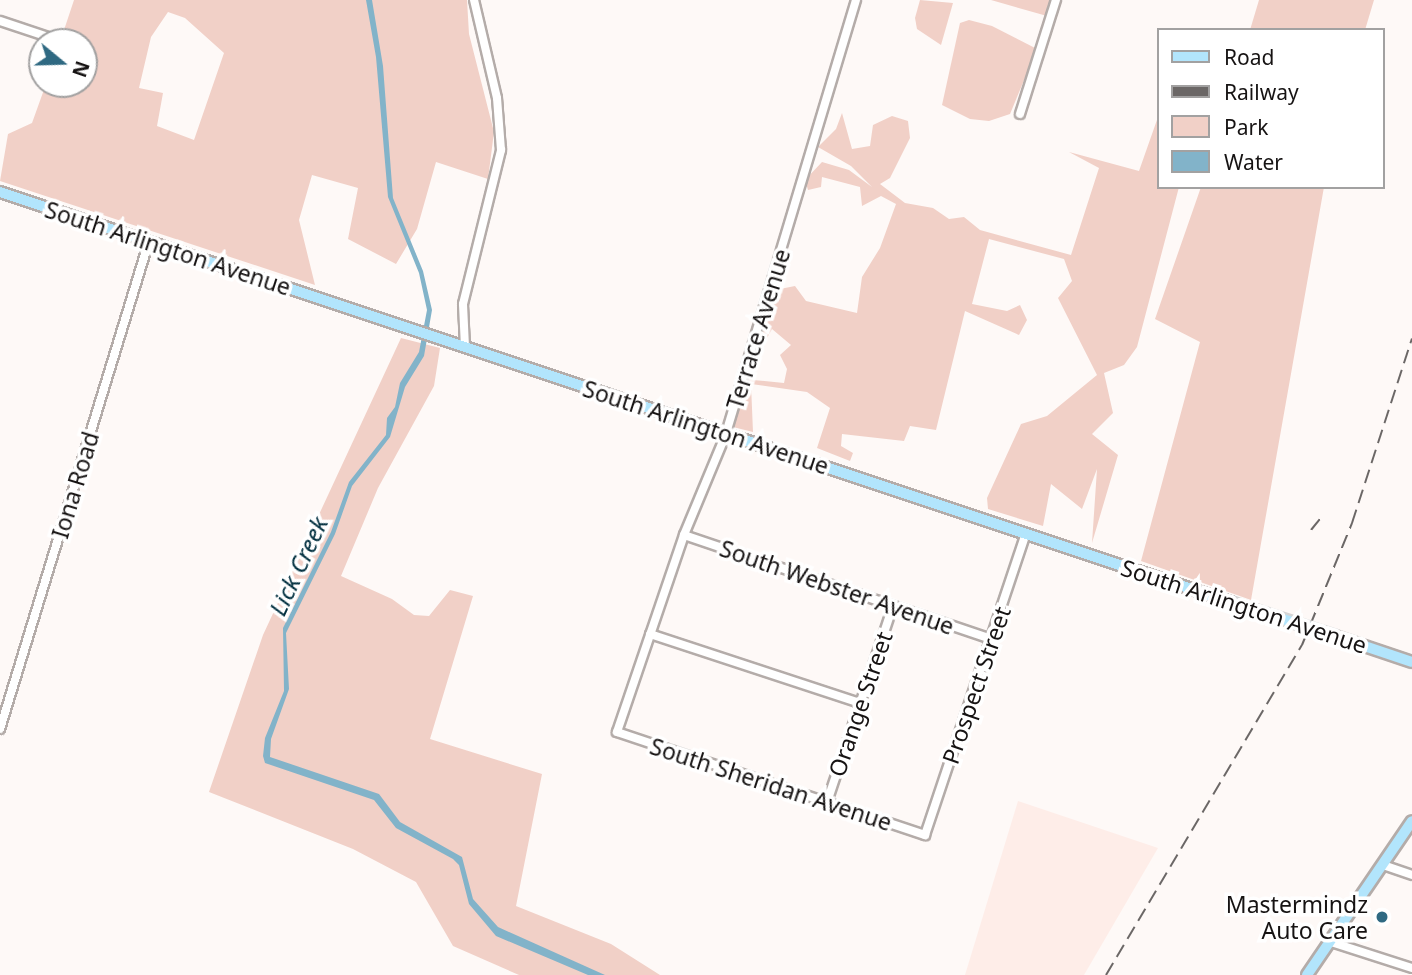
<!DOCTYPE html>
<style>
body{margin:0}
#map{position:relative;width:1412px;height:975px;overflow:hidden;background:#fef9f7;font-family:"Noto Sans",sans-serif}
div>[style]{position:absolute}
.built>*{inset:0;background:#feede8}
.green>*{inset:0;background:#f1d0c7}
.water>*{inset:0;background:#82b3c9}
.roads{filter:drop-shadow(2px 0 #b4aca9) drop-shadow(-2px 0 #b4aca9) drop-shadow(0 2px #b4aca9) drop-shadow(0 -2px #b4aca9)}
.minor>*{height:8px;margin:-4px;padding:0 4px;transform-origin:4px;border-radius:4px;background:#fff}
.major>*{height:10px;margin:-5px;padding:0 5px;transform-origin:5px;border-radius:5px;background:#b2e5fc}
.rail>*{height:2px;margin-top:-1px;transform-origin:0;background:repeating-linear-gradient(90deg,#6b6766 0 14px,transparent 0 21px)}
.bridges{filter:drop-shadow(2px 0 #d5d5d5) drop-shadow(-2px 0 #d5d5d5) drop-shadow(0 2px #d5d5d5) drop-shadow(0 -2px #d5d5d5)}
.major-bridge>*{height:10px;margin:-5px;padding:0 5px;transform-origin:5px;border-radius:5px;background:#b2e5fc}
.dots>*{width:19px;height:19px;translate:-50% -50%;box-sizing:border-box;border:4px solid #fff;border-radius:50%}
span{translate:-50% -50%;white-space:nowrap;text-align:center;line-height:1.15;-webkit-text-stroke:7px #fff;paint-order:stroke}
.street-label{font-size:23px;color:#161313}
.poi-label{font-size:23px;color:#161313}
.right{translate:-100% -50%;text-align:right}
.water-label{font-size:24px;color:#023040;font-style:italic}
.legend{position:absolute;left:1157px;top:28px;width:228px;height:161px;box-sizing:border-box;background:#fff;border:2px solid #a2a1a1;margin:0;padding:9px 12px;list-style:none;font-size:21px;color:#161313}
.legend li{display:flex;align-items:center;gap:14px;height:35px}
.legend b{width:35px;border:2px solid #a2a1a1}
.north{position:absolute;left:28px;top:28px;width:70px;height:70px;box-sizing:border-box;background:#fff;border:2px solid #a2a1a1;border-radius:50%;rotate:109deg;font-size:19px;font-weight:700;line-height:28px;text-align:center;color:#161313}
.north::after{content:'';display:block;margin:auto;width:24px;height:32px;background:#2f6982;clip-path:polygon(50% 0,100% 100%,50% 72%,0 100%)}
</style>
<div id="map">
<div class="built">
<i style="clip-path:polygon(1018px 801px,1158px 848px,1084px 975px,965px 975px)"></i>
</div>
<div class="green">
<i style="clip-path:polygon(evenodd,74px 0,467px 0,469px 34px,494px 132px,488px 179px,436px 162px,417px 229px,396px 264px,348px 239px,358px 188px,312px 175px,299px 220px,315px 285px,0 181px,8px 134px,32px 123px,46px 84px,84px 84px,84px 42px,60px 42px,74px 0,168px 12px,185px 18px,224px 53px,194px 140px,157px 126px,163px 93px,139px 88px,151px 37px,168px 12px)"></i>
<i style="clip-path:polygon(920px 0,953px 3px,941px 45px,917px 29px,915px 18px)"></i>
<i style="clip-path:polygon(991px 0,1050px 0,1050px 5px,1047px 16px)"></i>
<i style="clip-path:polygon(1259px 0,1374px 0,1365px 30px,1250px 30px)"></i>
<i style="clip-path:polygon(969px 20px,992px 26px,1037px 49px,1010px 114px,989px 121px,970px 119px,942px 105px,960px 23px)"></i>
<i style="clip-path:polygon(842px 113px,852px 149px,870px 146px,873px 125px,892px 116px,908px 121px,910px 138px,890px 178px,880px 184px,905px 203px,933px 208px,949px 219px,964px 217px,980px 230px,1071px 255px,1099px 168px,1069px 152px,1139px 171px,1158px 117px,1158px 187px,1179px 187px,1137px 347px,1124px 365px,1104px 373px,1113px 413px,1092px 434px,1118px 455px,1092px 543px,1097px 469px,1082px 509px,1051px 484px,1043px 526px,988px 509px,987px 498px,1021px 424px,1047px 416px,1097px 375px,1058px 298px,1072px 281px,1064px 259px,989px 239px,972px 304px,1007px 311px,1020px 305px,1027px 320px,1019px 335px,965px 311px,936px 430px,910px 426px,904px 441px,842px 434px,841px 446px,853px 453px,850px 461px,817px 448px,830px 408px,807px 392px,751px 384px,753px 432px,733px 427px,748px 375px,753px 380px,784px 383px,787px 369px,780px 355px,791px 345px,772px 329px,761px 349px,757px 348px,775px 290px,795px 286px,806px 301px,857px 313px,862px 277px,880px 248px,896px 204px,881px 196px,862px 206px,860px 187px,822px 177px,821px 187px,808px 190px,805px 180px,822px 162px,849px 170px,872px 187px,851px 166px,818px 147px,836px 129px)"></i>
<i style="clip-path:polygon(1201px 187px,1324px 187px,1251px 600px,1141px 561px,1200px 342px,1155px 319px)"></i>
<i style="clip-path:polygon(401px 338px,440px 348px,434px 386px,378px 488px,341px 576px,392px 599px,414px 615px,429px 616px,450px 590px,473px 596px,430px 739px,542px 774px,516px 906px,611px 944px,660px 975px,519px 975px,453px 946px,416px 882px,353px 849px,209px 792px,263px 635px)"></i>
</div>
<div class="water">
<i style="clip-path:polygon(366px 0,372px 0,383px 66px,393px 198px,423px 271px,432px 310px,424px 356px,405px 387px,390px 437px,352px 486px,335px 534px,286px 633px,289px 689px,271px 739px,270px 757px,379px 794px,400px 822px,462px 857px,473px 899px,498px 927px,605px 975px,588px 975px,496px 936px,469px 904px,459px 865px,453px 859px,396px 828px,374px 800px,265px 763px,263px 756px,265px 738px,284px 691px,283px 628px,331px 532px,349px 482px,386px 435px,387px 418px,395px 407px,400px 383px,419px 352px,427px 310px,419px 273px,388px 197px,376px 57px)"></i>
</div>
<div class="roads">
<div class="minor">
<i style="left:856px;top:0;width:453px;rotate:106.7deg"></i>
<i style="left:726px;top:434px;width:109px;rotate:112.6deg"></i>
<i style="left:684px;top:535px;width:208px;rotate:108.8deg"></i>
<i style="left:617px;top:732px;width:325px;rotate:18.5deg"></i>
<i style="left:925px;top:835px;width:317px;rotate:-71.5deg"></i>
<i style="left:0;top:21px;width:54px;rotate:18.4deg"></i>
<i style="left:1020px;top:114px;width:120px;rotate:-72.5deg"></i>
<i style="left:465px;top:347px;width:43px;rotate:-92.7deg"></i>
<i style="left:463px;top:304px;width:159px;rotate:-76.1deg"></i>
<i style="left:501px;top:150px;width:52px;rotate:-94.4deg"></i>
<i style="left:497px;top:98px;width:101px;rotate:-103.2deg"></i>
<i style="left:684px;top:535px;width:324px;rotate:18.7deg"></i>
<i style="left:650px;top:634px;width:221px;rotate:18.2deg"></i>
<i style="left:0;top:729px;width:510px;rotate:-73.02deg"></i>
<i style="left:827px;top:802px;width:207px;rotate:-71.4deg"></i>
<i style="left:1383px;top:865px;width:31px;rotate:19deg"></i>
<i style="left:1331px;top:942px;width:85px;rotate:17.8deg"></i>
</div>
<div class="major">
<i style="left:0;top:192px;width:1297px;rotate:18.43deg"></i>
<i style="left:1335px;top:636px;width:81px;rotate:18.7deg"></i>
<i style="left:1307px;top:975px;width:186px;rotate:-55.7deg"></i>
</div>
</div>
<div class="rail">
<i style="left:1311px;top:530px;width:14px;rotate:-51deg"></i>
<i style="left:1106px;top:975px;width:384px;rotate:-59.3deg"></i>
<i style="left:1302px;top:645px;width:132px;rotate:-67.7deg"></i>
<i style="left:1352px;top:523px;width:194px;rotate:-72deg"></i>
</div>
<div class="bridges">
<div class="major-bridge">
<i style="left:1230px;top:602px;width:110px;rotate:17.9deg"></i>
</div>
</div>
<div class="dots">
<i style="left:1382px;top:917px;background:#2f6982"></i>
</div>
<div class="street-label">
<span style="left:168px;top:248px;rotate:18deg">South Arlington Avenue</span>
<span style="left:758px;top:329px;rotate:-73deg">Terrace Avenue</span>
<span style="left:706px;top:427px;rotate:18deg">South Arlington Avenue</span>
<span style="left:75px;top:485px;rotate:-73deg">Iona Road</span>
<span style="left:837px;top:587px;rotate:19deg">South Webster Avenue</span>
<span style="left:1244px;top:606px;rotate:18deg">South Arlington Avenue</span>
<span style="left:976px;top:685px;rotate:-71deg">Prospect Street</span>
<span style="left:860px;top:704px;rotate:-71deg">Orange Street</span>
<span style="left:771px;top:784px;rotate:18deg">South Sheridan Avenue</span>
</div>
<div class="poi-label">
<span class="right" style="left:1368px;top:917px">Mastermindz<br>Auto Care</span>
</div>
<div class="water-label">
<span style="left:298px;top:566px;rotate:-65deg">Lick Creek</span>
</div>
<ul class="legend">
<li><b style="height:9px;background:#b2e5fc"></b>Road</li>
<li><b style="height:9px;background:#6b6766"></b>Railway</li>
<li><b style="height:19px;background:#f1d0c7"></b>Park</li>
<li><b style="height:19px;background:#82b3c9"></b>Water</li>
</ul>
<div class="north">N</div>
</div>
